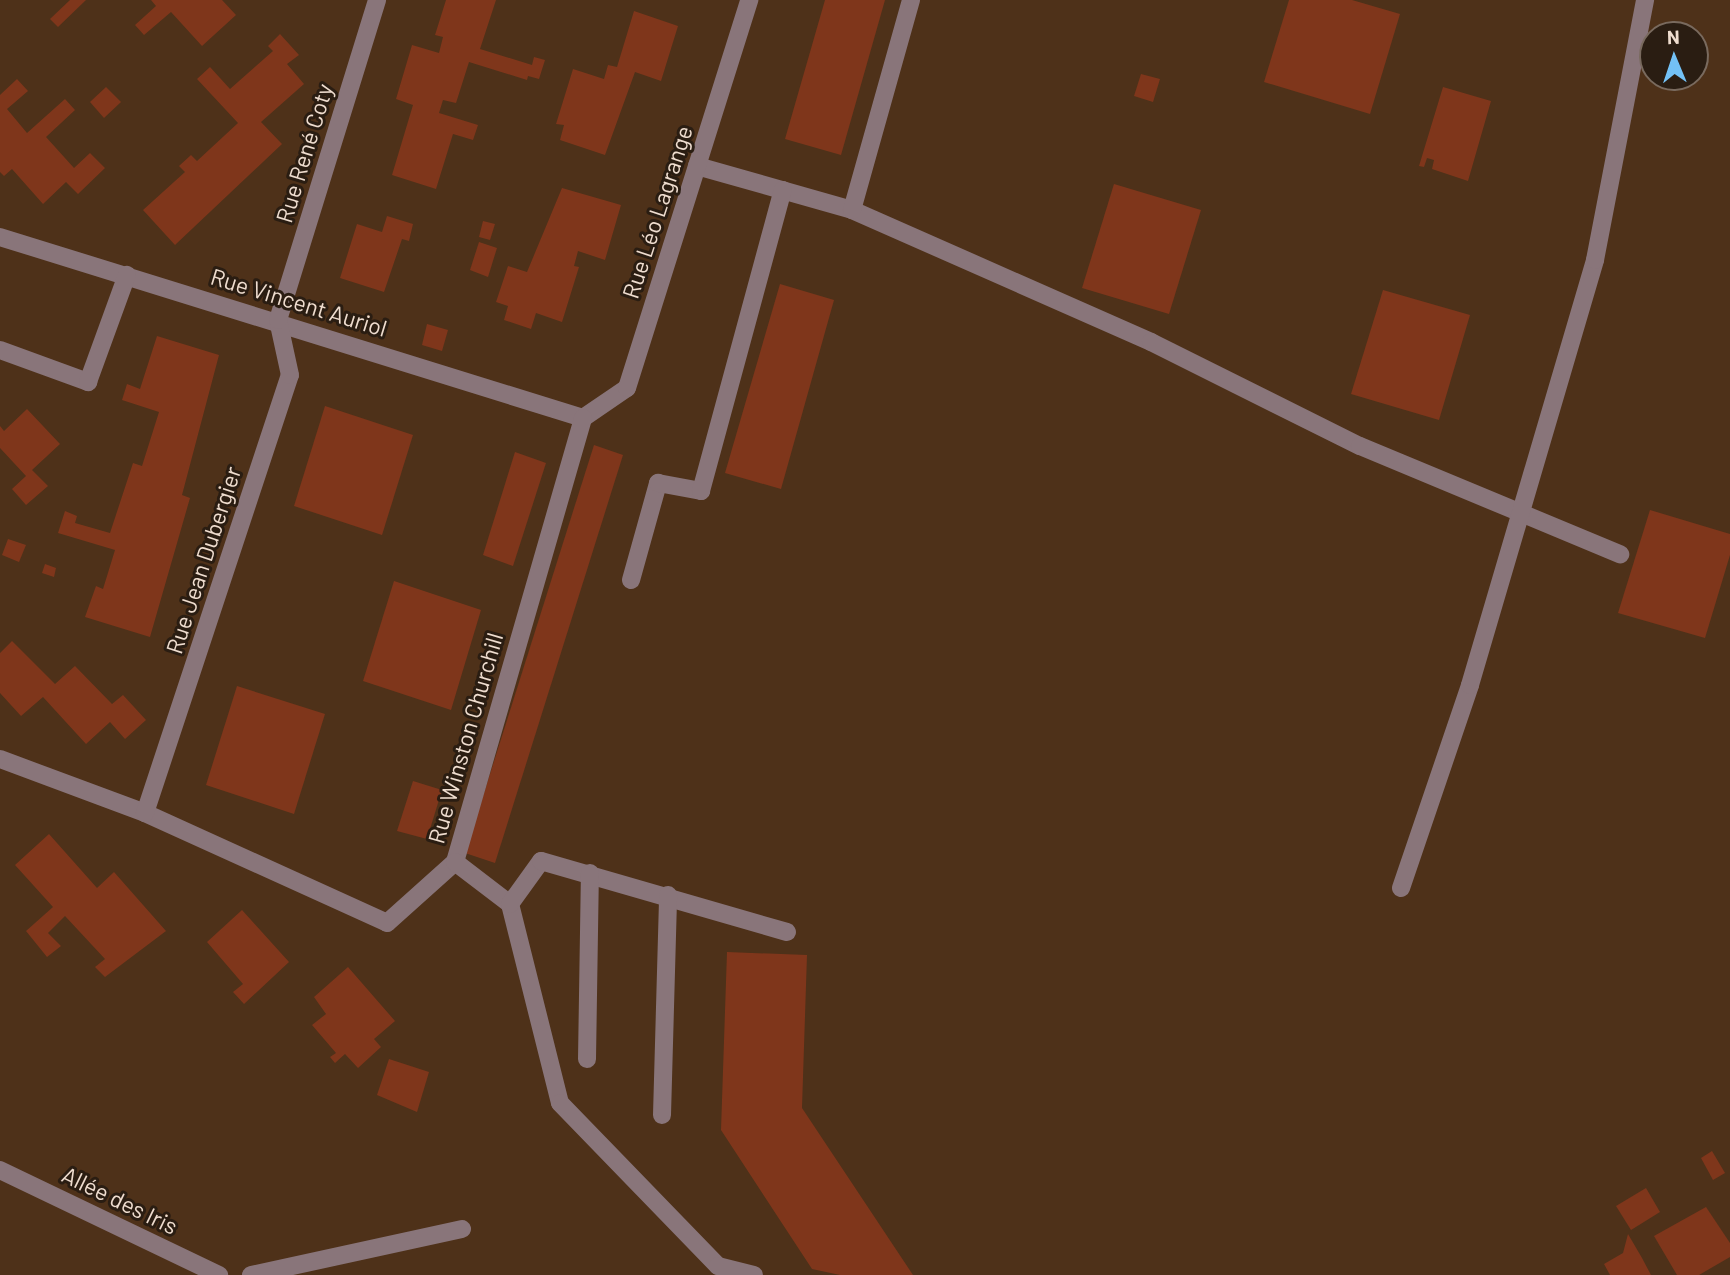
<!DOCTYPE html>
<meta charset="utf-8">
<style>
body{margin:0}
#map{position:relative;width:1730px;height:1275px;overflow:hidden;background:#4e3119;font-family:Barlow,sans-serif}
div>[style]{position:absolute}
.building>*{inset:0;background:#7f361b}
.minor>*{height:18px;margin:-9px;padding:0 9px;transform-origin:9px;border-radius:9px;background:#89757a}
span{translate:-50% -50%;white-space:nowrap;text-align:center;line-height:1.15;-webkit-text-stroke:6px #2a1d12;paint-order:stroke}
.street-label{font-size:23px;color:#efddcf}
.north{position:absolute;left:1639px;top:21px;width:70px;height:70px;box-sizing:border-box;background:#2a1d12;border:2px solid #796a5e;border-radius:50%;rotate:358deg;font-size:19px;font-weight:700;line-height:28px;text-align:center;color:#efddcf}
.north::after{content:'';display:block;margin:auto;width:24px;height:32px;background:#73c1f5;clip-path:polygon(50% 0,100% 100%,50% 72%,0 100%)}
</style>
<div id="map">
<div class="building">
<i style="clip-path:polygon(70px 0,86px 0,58px 27px,50px 19px)"></i>
<i style="clip-path:polygon(151px 0,222px 0,236px 15px,202px 46px,171px 12px,144px 35px,135px 25px,156px 6px)"></i>
<i style="clip-path:polygon(446px 0,496px 0,480px 49px,532px 65px,534px 57px,545px 60px,539px 79px,528px 76px,527px 80px,469px 62px,456px 103px,443px 100px,439px 113px,478px 125px,473px 140px,453px 134px,436px 189px,392px 175px,413px 105px,396px 99px,412px 45px,439px 53px,443px 37px,435px 35px)"></i>
<i style="clip-path:polygon(825px 0,885px 0,841px 155px,785px 139px)"></i>
<i style="clip-path:polygon(1289px 0,1352px 0,1400px 14px,1370px 114px,1264px 82px)"></i>
<i style="clip-path:polygon(634px 11px,678px 26px,661px 81px,635px 72px,605px 155px,560px 140px,564px 125px,556px 124px,573px 69px,604px 79px,608px 65px,617px 67px)"></i>
<i style="clip-path:polygon(280px 34px,299px 55px,287px 64px,304px 84px,261px 122px,282px 144px,175px 245px,143px 210px,185px 172px,179px 166px,191px 155px,197px 161px,238px 123px,197px 79px,210px 67px,230px 89px,273px 51px,268px 46px)"></i>
<i style="clip-path:polygon(1141px 74px,1160px 79px,1153px 102px,1134px 96px)"></i>
<i style="clip-path:polygon(17px 79px,28px 91px,7px 109px,27px 133px,65px 99px,75px 110px,46px 137px,74px 168px,90px 153px,105px 168px,78px 194px,66px 182px,43px 204px,12px 169px,4px 176px,0 172px,0 95px)"></i>
<i style="clip-path:polygon(106px 87px,121px 102px,104px 118px,90px 102px)"></i>
<i style="clip-path:polygon(1443px 87px,1491px 101px,1468px 181px,1432px 169px,1434px 160px,1427px 158px,1424px 167px,1419px 166px)"></i>
<i style="clip-path:polygon(1114px 184px,1201px 210px,1169px 314px,1082px 288px)"></i>
<i style="clip-path:polygon(562px 188px,621px 205px,605px 260px,578px 251px,574px 266px,579px 267px,562px 322px,536px 313px,531px 329px,504px 320px,508px 306px,496px 302px,508px 266px,527px 272px)"></i>
<i style="clip-path:polygon(387px 216px,413px 224px,409px 241px,402px 239px,384px 292px,340px 278px,357px 224px,382px 232px)"></i>
<i style="clip-path:polygon(483px 221px,495px 224px,490px 240px,479px 237px)"></i>
<i style="clip-path:polygon(479px 242px,497px 248px,488px 277px,470px 270px)"></i>
<i style="clip-path:polygon(780px 284px,834px 300px,781px 489px,725px 473px)"></i>
<i style="clip-path:polygon(1383px 290px,1470px 315px,1439px 420px,1351px 394px)"></i>
<i style="clip-path:polygon(427px 324px,448px 330px,442px 351px,422px 345px)"></i>
<i style="clip-path:polygon(157px 336px,219px 355px,182px 495px,190px 498px,150px 637px,85px 617px,96px 586px,103px 589px,115px 550px,58px 533px,65px 511px,77px 516px,75px 523px,110px 533px,133px 463px,142px 466px,159px 412px,122px 400px,127px 384px,140px 389px)"></i>
<i style="clip-path:polygon(325px 406px,413px 435px,382px 535px,294px 506px)"></i>
<i style="clip-path:polygon(27px 409px,60px 444px,32px 470px,48px 486px,26px 505px,12px 489px,26px 476px,0 448px,0 426px,4px 431px)"></i>
<i style="clip-path:polygon(594px 445px,623px 455px,495px 863px,465px 853px)"></i>
<i style="clip-path:polygon(515px 452px,546px 463px,513px 566px,483px 555px)"></i>
<i style="clip-path:polygon(1650px 510px,1730px 534px,1730px 555px,1705px 638px,1618px 613px)"></i>
<i style="clip-path:polygon(8px 539px,26px 545px,19px 562px,2px 555px)"></i>
<i style="clip-path:polygon(45px 564px,56px 568px,54px 577px,42px 573px)"></i>
<i style="clip-path:polygon(394px 581px,481px 610px,451px 710px,363px 681px)"></i>
<i style="clip-path:polygon(12px 641px,55px 684px,75px 666px,112px 704px,123px 695px,146px 720px,125px 739px,110px 722px,86px 744px,43px 697px,21px 716px,0 693px,0 653px)"></i>
<i style="clip-path:polygon(237px 686px,325px 714px,294px 814px,206px 785px)"></i>
<i style="clip-path:polygon(413px 781px,442px 790px,427px 839px,397px 831px)"></i>
<i style="clip-path:polygon(49px 834px,97px 888px,114px 872px,166px 931px,105px 977px,95px 967px,105px 959px,65px 916px,48px 933px,61px 946px,47px 957px,26px 931px,53px 907px,15px 865px)"></i>
<i style="clip-path:polygon(242px 910px,289px 962px,244px 1004px,233px 992px,243px 984px,207px 942px)"></i>
<i style="clip-path:polygon(727px 952px,807px 955px,802px 1108px,913px 1275px,840px 1275px,812px 1269px,721px 1130px)"></i>
<i style="clip-path:polygon(348px 967px,395px 1021px,374px 1039px,381px 1047px,358px 1068px,345px 1054px,335px 1063px,330px 1057px,336px 1053px,312px 1025px,326px 1014px,314px 997px)"></i>
<i style="clip-path:polygon(389px 1059px,429px 1072px,417px 1112px,377px 1095px)"></i>
<i style="clip-path:polygon(1712px 1151px,1725px 1173px,1713px 1180px,1701px 1158px)"></i>
<i style="clip-path:polygon(1646px 1188px,1660px 1212px,1631px 1230px,1616px 1206px)"></i>
<i style="clip-path:polygon(1706px 1207px,1730px 1243px,1730px 1257px,1699px 1275px,1677px 1275px,1654px 1236px)"></i>
<i style="clip-path:polygon(1628px 1234px,1642px 1258px,1651px 1275px,1610px 1275px,1604px 1264px,1623px 1253px)"></i>
</div>
<div class="minor">
<i style="left:697px;top:166px;width:161px;rotate:15.8deg"></i>
<i style="left:852px;top:210px;width:327px;rotate:23.8deg"></i>
<i style="left:1151px;top:342px;width:233px;rotate:26.5deg"></i>
<i style="left:1360px;top:446px;width:282px;rotate:22.6deg"></i>
<i style="left:852px;top:210px;width:218px;rotate:-74.3deg"></i>
<i style="left:0;top:237px;width:610px;rotate:17.25deg"></i>
<i style="left:0;top:350px;width:94px;rotate:20deg"></i>
<i style="left:88px;top:382px;width:114px;rotate:-70deg"></i>
<i style="left:583px;top:418px;width:53px;rotate:-34.3deg"></i>
<i style="left:627px;top:388px;width:407px;rotate:-72.5deg"></i>
<i style="left:631px;top:580px;width:101px;rotate:-74.4deg"></i>
<i style="left:658px;top:483px;width:44px;rotate:10.5deg"></i>
<i style="left:701px;top:491px;width:312px;rotate:-74.8deg"></i>
<i style="left:0;top:759px;width:155px;rotate:20.4deg"></i>
<i style="left:145px;top:813px;width:266px;rotate:24.4deg"></i>
<i style="left:387px;top:923px;width:91px;rotate:-41.9deg"></i>
<i style="left:455px;top:862px;width:462px;rotate:-73.9deg"></i>
<i style="left:145px;top:813px;width:461px;rotate:-71.7deg"></i>
<i style="left:290px;top:375px;width:56px;rotate:-102.3deg"></i>
<i style="left:278px;top:320px;width:335px;rotate:-72.8deg"></i>
<i style="left:455px;top:862px;width:69px;rotate:37.4deg"></i>
<i style="left:510px;top:904px;width:205px;rotate:75.9deg"></i>
<i style="left:560px;top:1103px;width:227px;rotate:45.9deg"></i>
<i style="left:718px;top:1266px;width:37px;rotate:14deg"></i>
<i style="left:1401px;top:888px;width:214px;rotate:-71.2deg"></i>
<i style="left:1470px;top:685px;width:443px;rotate:-73.6deg"></i>
<i style="left:1595px;top:260px;width:265px;rotate:-79.1deg"></i>
<i style="left:510px;top:904px;width:53px;rotate:-54.2deg"></i>
<i style="left:541px;top:861px;width:256px;rotate:16.1deg"></i>
<i style="left:587px;top:1059px;width:186px;rotate:-89.1deg"></i>
<i style="left:662px;top:1115px;width:220px;rotate:-88.4deg"></i>
<i style="left:0;top:1170px;width:243px;rotate:25.6deg"></i>
<i style="left:251px;top:1275px;width:216px;rotate:-12.3deg"></i>
</div>
<div class="street-label">
<span style="left:304px;top:153px;rotate:-73deg">Rue René Coty</span>
<span style="left:657px;top:212px;rotate:-72deg">Rue Léo Lagrange</span>
<span style="left:299px;top:302px;rotate:17deg">Rue Vincent Auriol</span>
<span style="left:203px;top:560px;rotate:-72deg">Rue Jean Dubergier</span>
<span style="left:465px;top:738px;rotate:-74deg">Rue Winston Churchill</span>
<span style="left:120px;top:1200px;rotate:26deg">Allée des Iris</span>
</div>
<div class="north">N</div>
</div>
